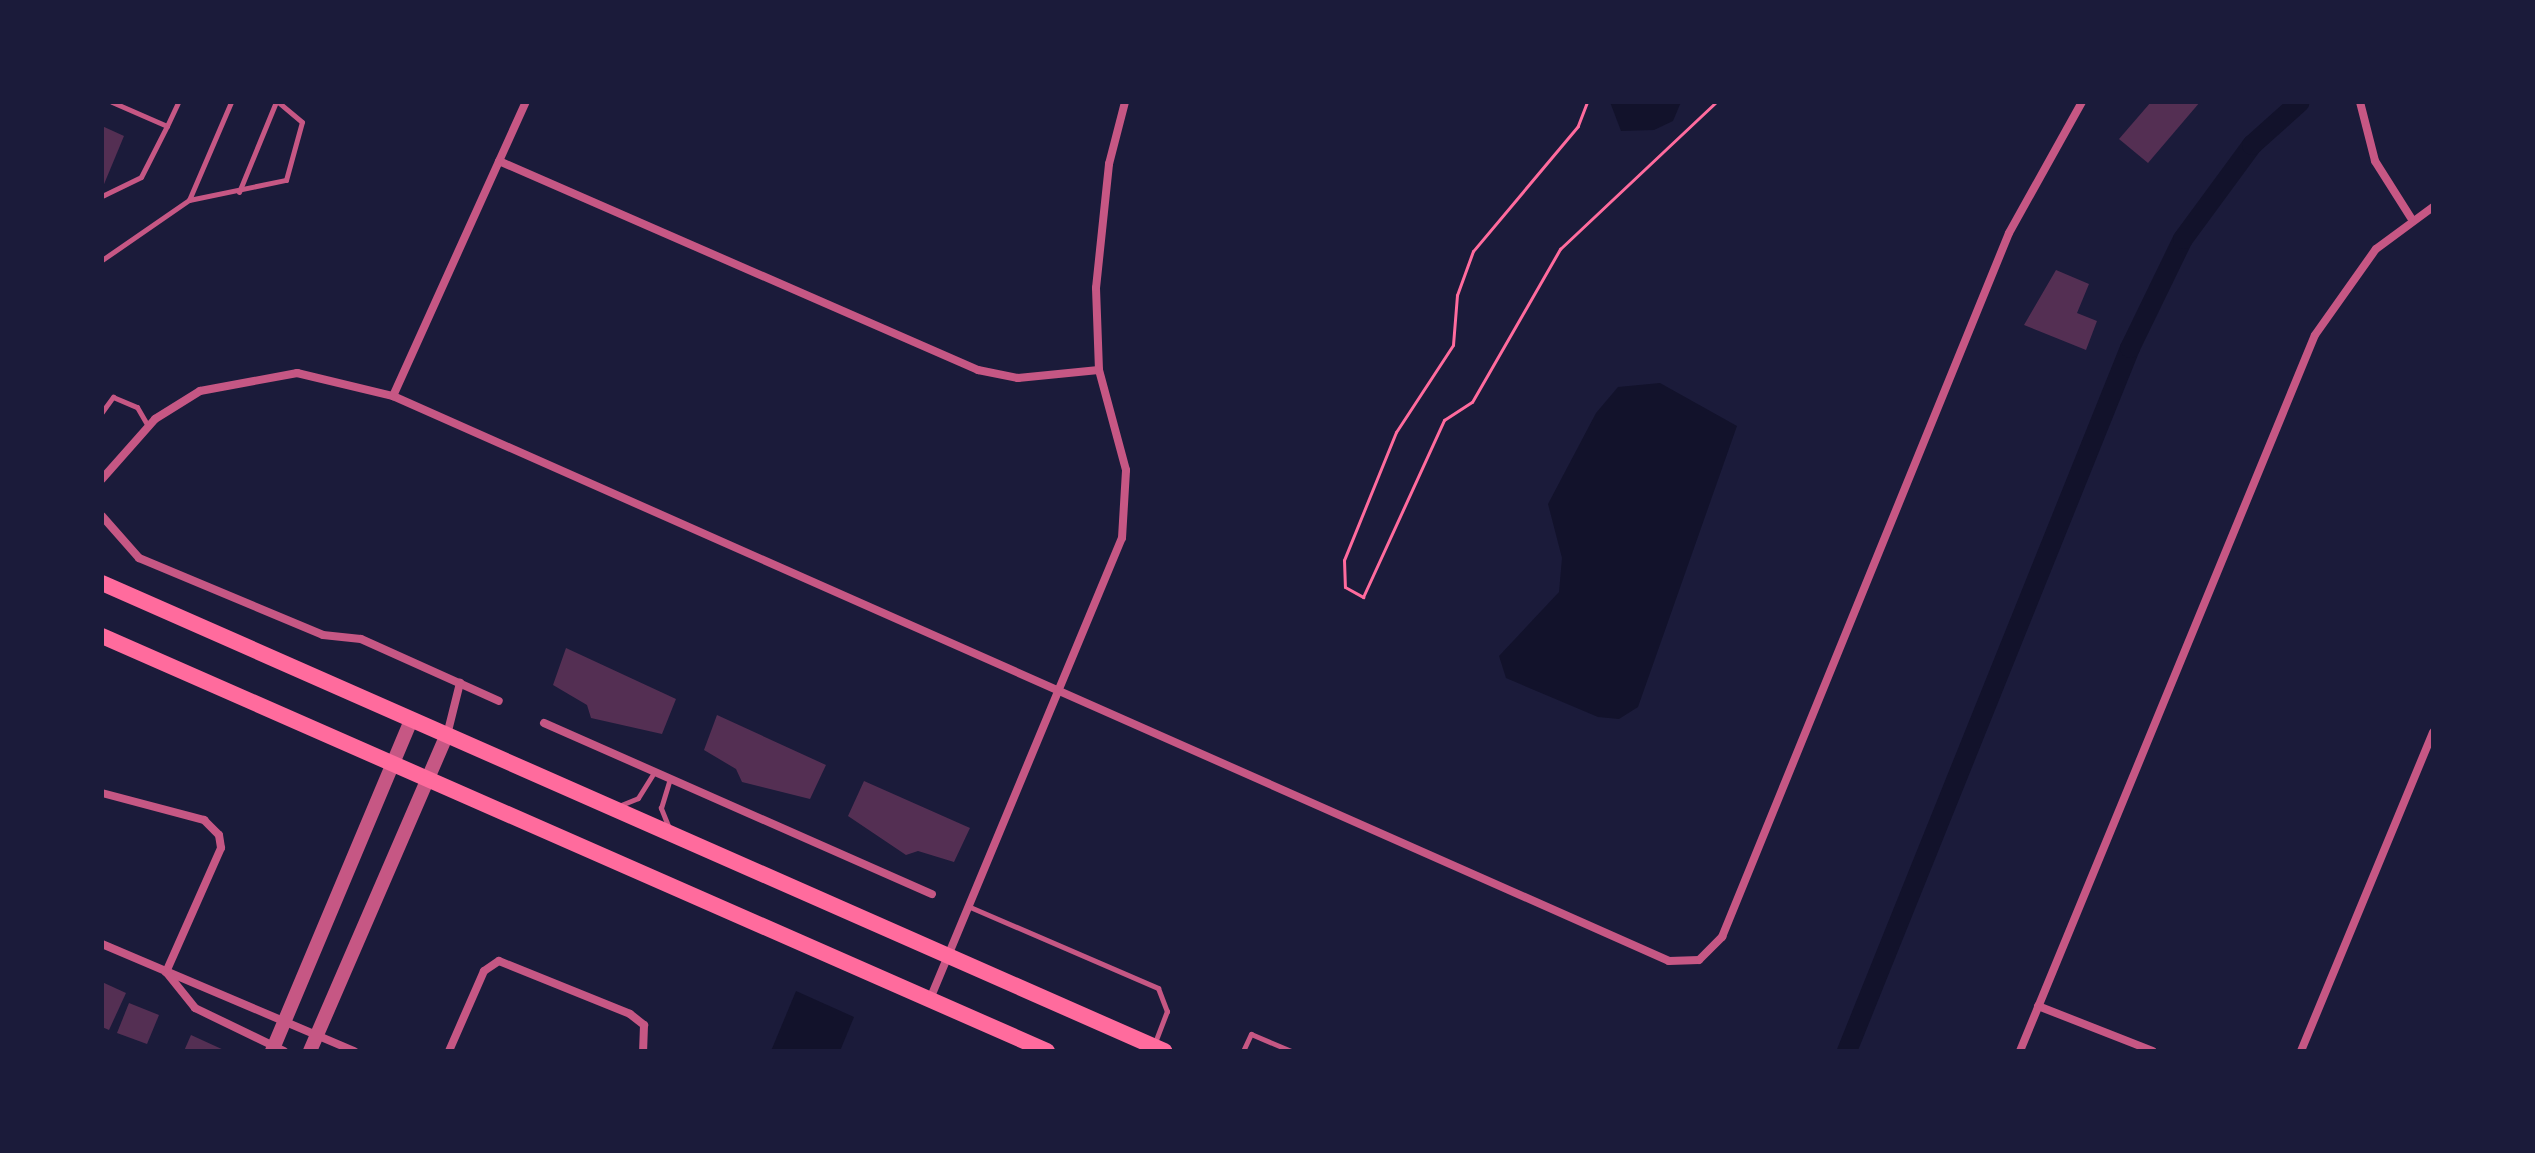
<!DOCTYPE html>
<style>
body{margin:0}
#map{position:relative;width:2535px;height:1153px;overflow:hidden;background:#1b1b3a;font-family:Mulish,sans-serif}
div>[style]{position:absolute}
.water>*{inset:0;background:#12122b}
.canal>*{height:20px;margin:-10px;padding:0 10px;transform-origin:10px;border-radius:10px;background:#12122b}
.building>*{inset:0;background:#542f53}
.path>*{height:3px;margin:-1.5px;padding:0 1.5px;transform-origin:1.5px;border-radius:1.5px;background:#ff6b9d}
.service>*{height:5px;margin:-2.5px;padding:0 2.5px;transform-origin:2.5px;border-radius:2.5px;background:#c65784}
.minor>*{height:8px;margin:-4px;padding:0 4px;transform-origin:4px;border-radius:4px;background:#c65784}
.tertiary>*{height:14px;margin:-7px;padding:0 7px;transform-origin:7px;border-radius:7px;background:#c65784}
.primary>*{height:16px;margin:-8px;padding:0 8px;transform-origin:8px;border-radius:8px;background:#ff6b9d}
span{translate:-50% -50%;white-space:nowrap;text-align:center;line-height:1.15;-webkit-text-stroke:6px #1b1b3a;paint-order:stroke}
.frame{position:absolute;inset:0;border:104px solid #1b1b3a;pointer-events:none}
</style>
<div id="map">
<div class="water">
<i style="clip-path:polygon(1610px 102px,1681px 102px,1673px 121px,1654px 130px,1621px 131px)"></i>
<i style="clip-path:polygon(1660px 383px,1737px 426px,1638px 707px,1619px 719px,1598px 717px,1506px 678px,1499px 656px,1559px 592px,1562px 558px,1548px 504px,1596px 413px,1618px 387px)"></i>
<i style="clip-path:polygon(796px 991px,854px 1017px,840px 1051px,771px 1051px)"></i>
</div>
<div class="canal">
<i style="left:1847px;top:1051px;width:758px;rotate:-68.07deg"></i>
<i style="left:2130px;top:348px;width:121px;rotate:-64.1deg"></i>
<i style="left:2183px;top:239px;width:117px;rotate:-53.7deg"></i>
<i style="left:2252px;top:145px;width:64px;rotate:-41.9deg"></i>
</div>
<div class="building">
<i style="clip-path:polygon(2151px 102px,2200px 102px,2148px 163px,2119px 139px)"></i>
<i style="clip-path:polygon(102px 126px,124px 136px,102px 189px)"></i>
<i style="clip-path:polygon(2056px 270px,2089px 284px,2077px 313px,2097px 321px,2086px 350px,2024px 325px)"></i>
<i style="clip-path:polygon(566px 648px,676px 699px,662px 734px,591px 718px,587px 705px,553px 685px)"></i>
<i style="clip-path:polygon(717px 715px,826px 765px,810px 799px,742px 782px,736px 769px,704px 750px)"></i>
<i style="clip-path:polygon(864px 781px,970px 828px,954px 862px,918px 851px,906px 855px,848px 816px)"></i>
<i style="clip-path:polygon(102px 982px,126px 993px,109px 1030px,102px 1027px)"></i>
<i style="clip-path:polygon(129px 1003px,159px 1015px,147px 1044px,117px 1033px)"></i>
<i style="clip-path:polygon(191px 1035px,226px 1051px,184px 1051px)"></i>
</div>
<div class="path">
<i style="left:1587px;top:102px;width:26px;rotate:111deg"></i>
<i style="left:1578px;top:126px;width:163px;rotate:130deg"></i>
<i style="left:1473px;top:251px;width:47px;rotate:110deg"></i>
<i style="left:1457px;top:295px;width:50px;rotate:94.6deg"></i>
<i style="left:1453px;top:345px;width:104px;rotate:123.2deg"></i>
<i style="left:1396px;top:432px;width:138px;rotate:112.1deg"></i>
<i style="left:1344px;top:560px;width:27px;rotate:88deg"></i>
<i style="left:1345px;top:587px;width:21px;rotate:29deg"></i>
<i style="left:1363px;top:597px;width:195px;rotate:-65.4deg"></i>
<i style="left:1444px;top:420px;width:33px;rotate:-33deg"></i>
<i style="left:1472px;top:402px;width:177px;rotate:-60.1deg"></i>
<i style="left:1560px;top:249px;width:214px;rotate:-43.3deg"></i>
</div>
<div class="service">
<i style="left:112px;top:102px;width:60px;rotate:23.6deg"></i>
<i style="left:167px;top:126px;width:26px;rotate:-65deg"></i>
<i style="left:239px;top:192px;width:97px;rotate:-67.7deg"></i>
<i style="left:102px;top:196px;width:43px;rotate:-26deg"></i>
<i style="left:141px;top:177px;width:57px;rotate:-63deg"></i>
<i style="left:189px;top:200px;width:99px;rotate:-11.7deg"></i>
<i style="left:286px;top:180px;width:60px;rotate:-74.6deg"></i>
<i style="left:302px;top:122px;width:31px;rotate:-140deg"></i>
<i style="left:102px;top:260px;width:106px;rotate:-34.6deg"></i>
<i style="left:189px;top:200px;width:107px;rotate:-66.8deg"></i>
<i style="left:102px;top:412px;width:19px;rotate:-54deg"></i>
<i style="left:113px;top:397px;width:26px;rotate:23deg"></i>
<i style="left:137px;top:407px;width:22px;rotate:60deg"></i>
<i style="left:621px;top:805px;width:18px;rotate:-22deg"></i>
<i style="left:638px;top:798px;width:31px;rotate:-58deg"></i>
<i style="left:669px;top:828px;width:22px;rotate:-112deg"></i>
<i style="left:661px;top:808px;width:31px;rotate:-73deg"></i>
<i style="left:970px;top:907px;width:205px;rotate:23.3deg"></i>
<i style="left:1158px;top:988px;width:25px;rotate:69deg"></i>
<i style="left:1167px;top:1011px;width:33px;rotate:111deg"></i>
<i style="left:1243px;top:1051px;width:19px;rotate:-65deg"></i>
<i style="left:1251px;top:1034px;width:43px;rotate:23deg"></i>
</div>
<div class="minor">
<i style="left:2360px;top:102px;width:61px;rotate:75.7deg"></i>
<i style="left:2375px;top:161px;width:67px;rotate:57.7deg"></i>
<i style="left:499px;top:161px;width:523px;rotate:23.57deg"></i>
<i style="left:978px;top:370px;width:41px;rotate:11.3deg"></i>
<i style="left:1018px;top:378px;width:81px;rotate:-5.6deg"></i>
<i style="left:393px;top:396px;width:1395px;rotate:23.88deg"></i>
<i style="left:1669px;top:961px;width:30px;rotate:-2deg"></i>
<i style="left:1699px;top:960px;width:33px;rotate:-45deg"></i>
<i style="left:1722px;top:937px;width:760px;rotate:-67.82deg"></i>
<i style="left:2009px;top:233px;width:150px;rotate:-60.9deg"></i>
<i style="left:102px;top:479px;width:80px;rotate:-48.5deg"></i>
<i style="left:155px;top:419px;width:53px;rotate:-31.9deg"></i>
<i style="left:200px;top:391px;width:99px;rotate:-10.5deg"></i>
<i style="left:297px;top:373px;width:99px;rotate:13.5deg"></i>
<i style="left:393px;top:396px;width:323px;rotate:-65.7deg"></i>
<i style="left:102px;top:516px;width:56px;rotate:48.6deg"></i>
<i style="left:139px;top:558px;width:199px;rotate:22.7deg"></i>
<i style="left:323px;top:635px;width:38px;rotate:6deg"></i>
<i style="left:361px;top:639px;width:151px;rotate:24.2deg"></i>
<i style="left:544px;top:723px;width:424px;rotate:23.8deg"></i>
<i style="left:447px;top:735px;width:54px;rotate:-76deg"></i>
<i style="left:102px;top:793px;width:106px;rotate:14.8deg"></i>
<i style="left:204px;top:820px;width:21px;rotate:45deg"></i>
<i style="left:219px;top:835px;width:13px;rotate:81deg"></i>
<i style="left:221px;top:848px;width:136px;rotate:113.9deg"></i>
<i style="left:102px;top:944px;width:274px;rotate:23deg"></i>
<i style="left:167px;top:973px;width:45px;rotate:51.3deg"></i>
<i style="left:195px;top:1008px;width:99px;rotate:25.8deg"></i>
<i style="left:930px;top:999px;width:499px;rotate:-67.4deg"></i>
<i style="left:1122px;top:538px;width:68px;rotate:-86.6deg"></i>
<i style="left:1126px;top:470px;width:104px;rotate:-105.1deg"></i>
<i style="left:1099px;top:370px;width:82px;rotate:-92.1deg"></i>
<i style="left:1096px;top:288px;width:125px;rotate:-84deg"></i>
<i style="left:1109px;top:164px;width:64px;rotate:-75.5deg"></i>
<i style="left:2038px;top:1006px;width:123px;rotate:21.4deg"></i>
<i style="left:449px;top:1051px;width:87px;rotate:-66.4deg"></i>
<i style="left:484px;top:971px;width:18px;rotate:-34deg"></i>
<i style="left:499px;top:961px;width:141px;rotate:22deg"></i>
<i style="left:630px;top:1014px;width:18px;rotate:38deg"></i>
<i style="left:644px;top:1025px;width:26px;rotate:92deg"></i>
<i style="left:2020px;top:1051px;width:774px;rotate:-67.61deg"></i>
<i style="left:2315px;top:335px;width:105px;rotate:-54.7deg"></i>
<i style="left:2376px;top:249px;width:71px;rotate:-36.4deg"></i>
<i style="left:2301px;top:1051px;width:345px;rotate:-67.5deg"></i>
</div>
<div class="tertiary">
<i style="left:272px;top:1051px;width:358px;rotate:-67.2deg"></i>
<i style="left:310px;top:1051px;width:344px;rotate:-66.6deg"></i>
</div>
<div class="primary">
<i style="left:102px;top:583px;width:1161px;rotate:23.78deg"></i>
<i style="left:102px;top:636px;width:1032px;rotate:23.71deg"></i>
</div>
<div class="frame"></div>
</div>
